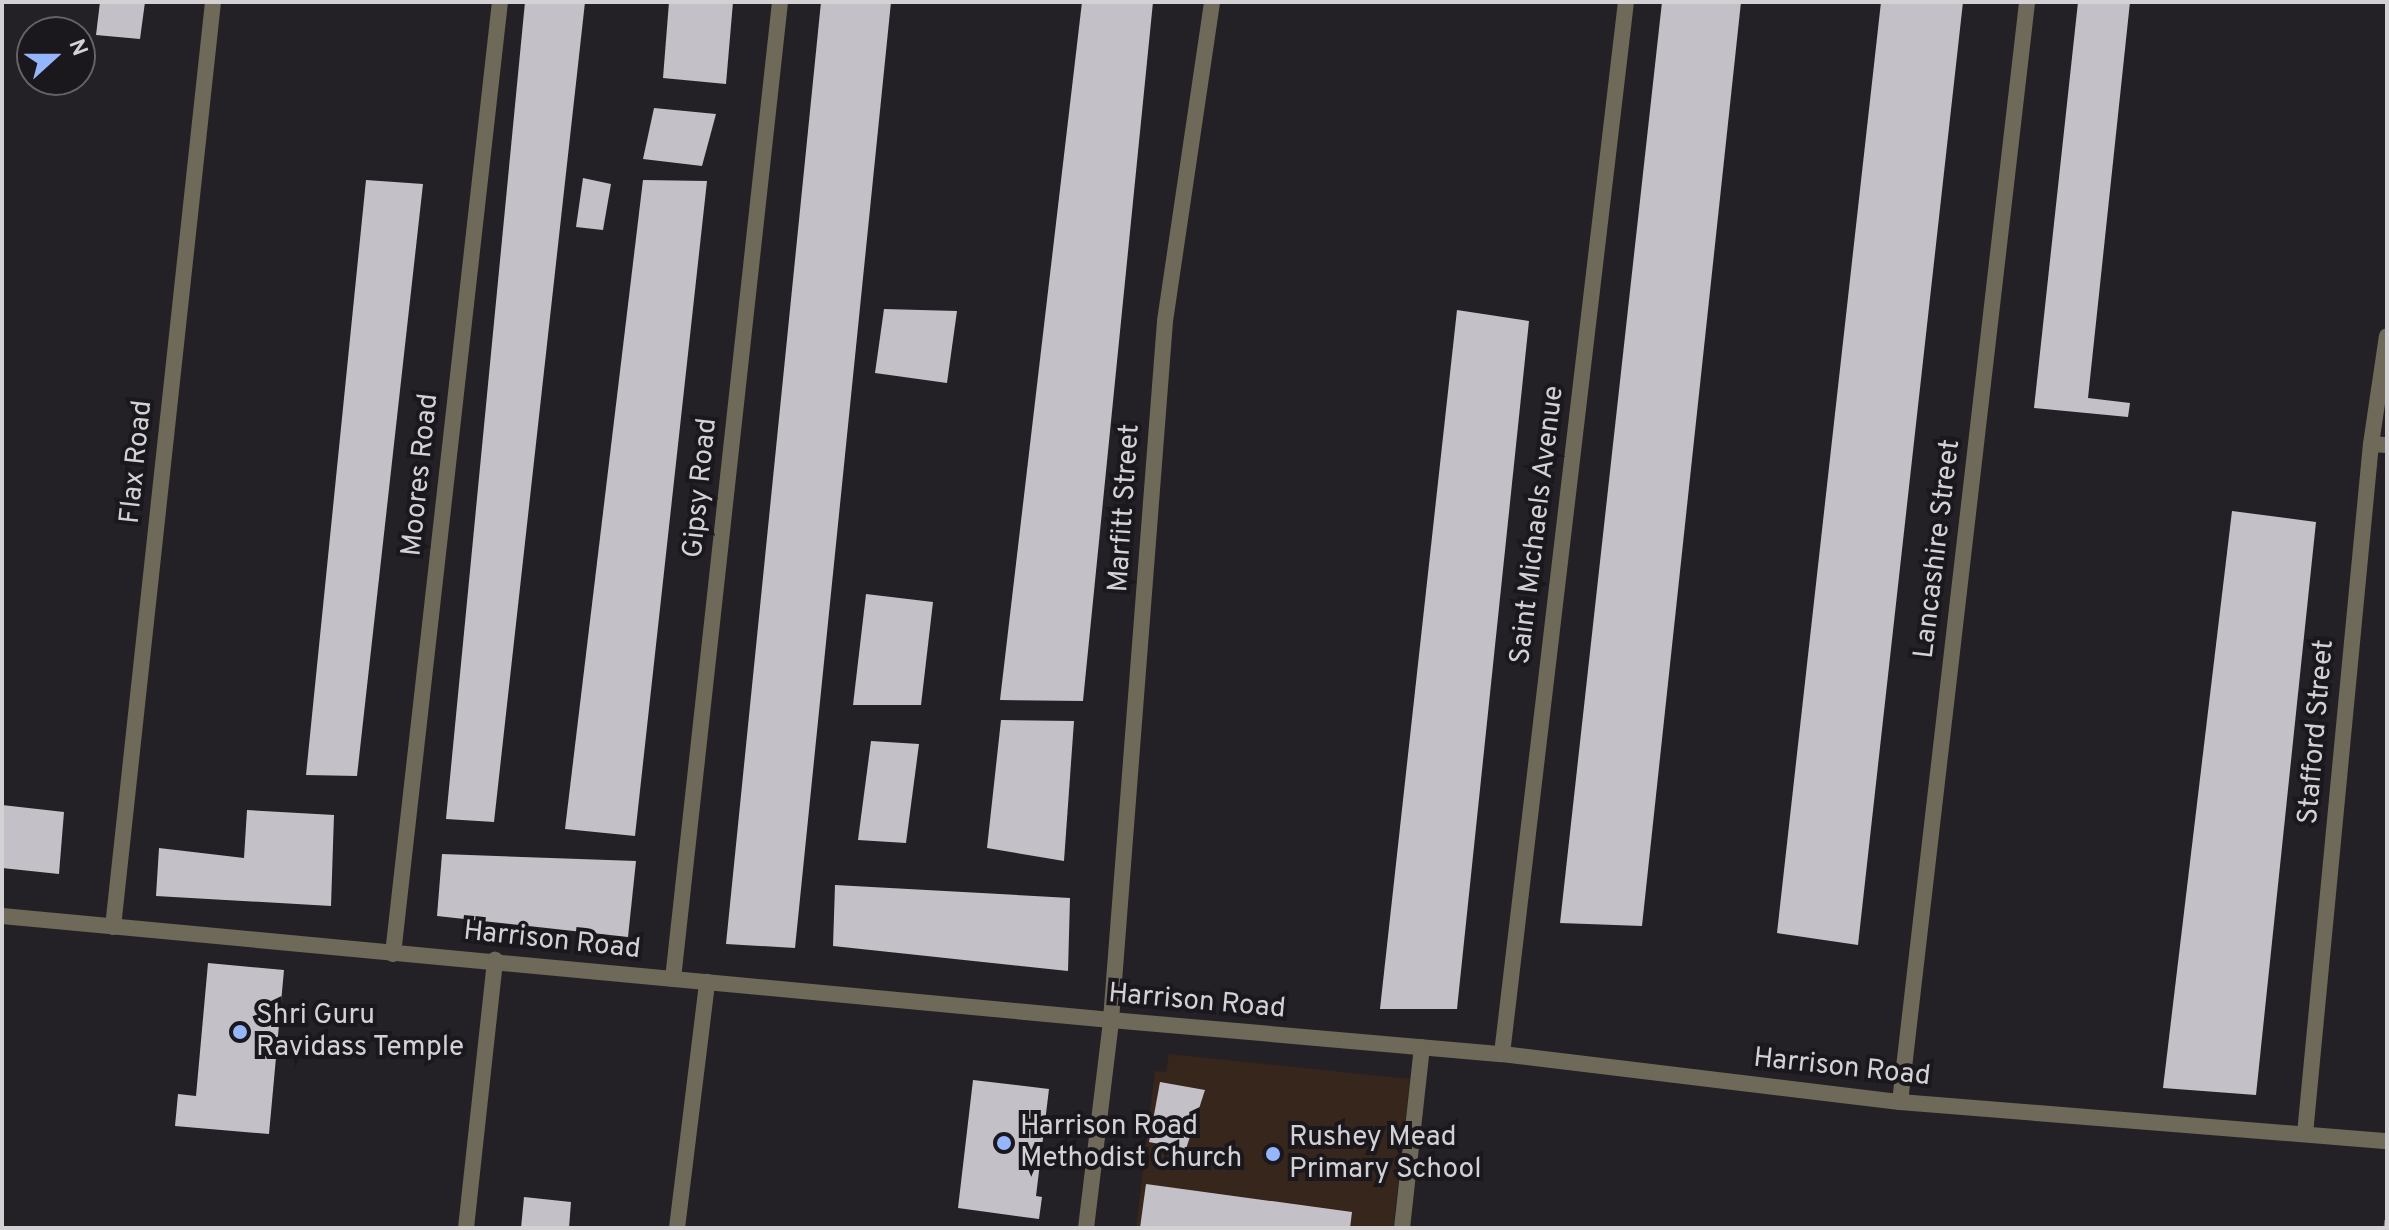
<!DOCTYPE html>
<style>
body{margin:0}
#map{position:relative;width:2389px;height:1230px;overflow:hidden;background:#242126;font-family:Overpass,sans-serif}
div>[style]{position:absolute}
.education>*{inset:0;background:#36261c}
.building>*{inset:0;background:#c4c0c7}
.path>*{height:5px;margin-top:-2.5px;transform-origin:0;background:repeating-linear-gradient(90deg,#838084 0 8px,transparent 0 12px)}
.service>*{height:16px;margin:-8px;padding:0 8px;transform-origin:8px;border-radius:8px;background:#6f695a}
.minor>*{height:16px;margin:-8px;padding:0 8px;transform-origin:8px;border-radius:8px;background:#6f695a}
.tertiary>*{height:16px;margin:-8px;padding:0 8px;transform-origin:8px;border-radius:8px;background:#6f695a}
.dots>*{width:22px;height:22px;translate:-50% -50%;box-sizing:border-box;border:4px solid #1b181d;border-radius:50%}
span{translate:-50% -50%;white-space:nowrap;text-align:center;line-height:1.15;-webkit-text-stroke:8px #1b181d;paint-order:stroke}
.street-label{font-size:28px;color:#d3d1d4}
.poi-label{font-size:28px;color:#d3d1d4}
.left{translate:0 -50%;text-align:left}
.frame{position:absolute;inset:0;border:4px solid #d3d1d4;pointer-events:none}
.north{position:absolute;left:16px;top:16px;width:80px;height:80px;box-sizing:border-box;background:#1b181d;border:2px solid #656266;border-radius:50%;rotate:69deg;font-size:22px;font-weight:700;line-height:32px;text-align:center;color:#d3d1d4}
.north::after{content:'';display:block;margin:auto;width:28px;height:36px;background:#95b6fd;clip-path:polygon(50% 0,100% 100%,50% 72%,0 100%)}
</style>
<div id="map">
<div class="education">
<i style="clip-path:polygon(1169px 1054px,1410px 1079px,1393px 1228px,1136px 1228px,1155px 1071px,1166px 1072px)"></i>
</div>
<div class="building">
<i style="clip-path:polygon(100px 2px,145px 2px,140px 39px,96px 35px)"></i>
<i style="clip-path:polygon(525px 2px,585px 2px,494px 822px,446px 819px)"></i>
<i style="clip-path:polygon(669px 2px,733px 2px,726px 84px,663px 78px)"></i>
<i style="clip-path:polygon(821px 2px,891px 2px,795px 948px,726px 944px)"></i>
<i style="clip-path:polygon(1082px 2px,1153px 2px,1083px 701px,1000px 700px)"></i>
<i style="clip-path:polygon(1662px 2px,1741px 2px,1642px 926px,1560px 923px)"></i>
<i style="clip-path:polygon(1881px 2px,1963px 2px,1858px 945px,1777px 933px)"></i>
<i style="clip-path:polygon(2078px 2px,2130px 2px,2088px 398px,2130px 403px,2128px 417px,2034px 408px)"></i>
<i style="clip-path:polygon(654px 108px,716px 114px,702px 166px,643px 159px)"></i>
<i style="clip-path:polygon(583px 178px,611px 184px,603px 230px,576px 227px)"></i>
<i style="clip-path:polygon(366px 180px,423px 184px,357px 776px,306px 775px)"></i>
<i style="clip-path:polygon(643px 180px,707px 181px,635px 836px,565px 829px)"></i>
<i style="clip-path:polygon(884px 309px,957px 311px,947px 383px,875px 373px)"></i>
<i style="clip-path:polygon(1457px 310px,1529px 321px,1457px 1009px,1380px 1009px)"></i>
<i style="clip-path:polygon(2232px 511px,2316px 522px,2256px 1095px,2163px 1088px)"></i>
<i style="clip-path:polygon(866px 594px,933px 602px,921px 705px,853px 705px)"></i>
<i style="clip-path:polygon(1001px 720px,1074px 721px,1064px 861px,987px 848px)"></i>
<i style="clip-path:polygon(871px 741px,919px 744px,906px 843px,858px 840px)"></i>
<i style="clip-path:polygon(2px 805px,64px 812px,59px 874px,2px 868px)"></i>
<i style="clip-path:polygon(247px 810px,334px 815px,331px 906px,156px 896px,159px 848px,244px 858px)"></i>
<i style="clip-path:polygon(442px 854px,636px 861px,628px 937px,437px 916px)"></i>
<i style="clip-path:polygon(835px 885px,1070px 898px,1068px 971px,833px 946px)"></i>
<i style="clip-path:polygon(208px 963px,284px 970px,269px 1134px,175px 1126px,178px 1094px,196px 1096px)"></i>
<i style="clip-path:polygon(973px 1080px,1049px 1089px,1036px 1196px,1042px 1197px,1039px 1219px,958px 1208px)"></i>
<i style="clip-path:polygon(1160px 1082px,1205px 1090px,1186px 1149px,1149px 1142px)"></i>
<i style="clip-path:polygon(1146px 1184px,1352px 1212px,1350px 1228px,1140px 1228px)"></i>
<i style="clip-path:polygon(524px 1197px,571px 1202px,569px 1228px,521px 1228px)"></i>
</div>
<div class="path">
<i style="left:2386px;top:1228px;width:10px;rotate:-84deg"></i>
</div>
<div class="service">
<i style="left:677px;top:1228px;width:248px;rotate:-83deg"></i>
</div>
<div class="minor">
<i style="left:2371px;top:444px;width:16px;rotate:4deg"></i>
<i style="left:2px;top:916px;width:1114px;rotate:5.36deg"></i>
<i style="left:1111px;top:1020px;width:392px;rotate:5deg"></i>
<i style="left:1502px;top:1054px;width:401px;rotate:6.9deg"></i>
<i style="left:1900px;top:1102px;width:489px;rotate:4.6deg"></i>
<i style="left:113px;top:927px;width:930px;rotate:-83.83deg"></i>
<i style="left:393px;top:954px;width:958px;rotate:-83.59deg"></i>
<i style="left:673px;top:979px;width:983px;rotate:-83.75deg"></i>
<i style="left:1502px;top:1054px;width:1059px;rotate:-83.28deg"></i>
<i style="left:1900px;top:1102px;width:1107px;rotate:-83.41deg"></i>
<i style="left:2305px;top:1134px;width:693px;rotate:-84.54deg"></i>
<i style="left:2371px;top:444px;width:109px;rotate:-81.6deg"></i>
<i style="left:466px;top:1228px;width:270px;rotate:-83.8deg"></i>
<i style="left:1402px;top:1228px;width:182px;rotate:-83.7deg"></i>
</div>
<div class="tertiary">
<i style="left:1086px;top:1228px;width:209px;rotate:-83.1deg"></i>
<i style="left:1111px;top:1020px;width:701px;rotate:-85.58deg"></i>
<i style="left:1165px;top:321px;width:322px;rotate:-81.6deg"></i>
</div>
<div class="dots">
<i style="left:240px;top:1032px;background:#95b6fd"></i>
<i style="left:1004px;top:1143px;background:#95b6fd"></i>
<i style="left:1273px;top:1154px;background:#95b6fd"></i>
</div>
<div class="street-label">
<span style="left:137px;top:462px;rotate:-84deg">Flax Road</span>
<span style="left:421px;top:475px;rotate:-84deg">Moores Road</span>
<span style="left:701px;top:488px;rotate:-84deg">Gipsy Road</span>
<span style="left:1125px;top:508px;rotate:-86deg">Marfitt Street</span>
<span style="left:1538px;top:525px;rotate:-83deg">Saint Michaels Avenue</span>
<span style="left:1938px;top:549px;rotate:-83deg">Lancashire Street</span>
<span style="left:2317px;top:732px;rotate:-85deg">Stafford Street</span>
<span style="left:552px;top:941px;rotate:6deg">Harrison Road</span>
<span style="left:1197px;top:1002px;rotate:5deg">Harrison Road</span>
<span style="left:1842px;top:1068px;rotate:6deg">Harrison Road</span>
</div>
<div class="poi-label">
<span class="left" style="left:256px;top:1032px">Shri Guru<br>Ravidass Temple</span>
<span class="left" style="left:1020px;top:1143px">Harrison Road<br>Methodist Church</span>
<span class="left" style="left:1289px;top:1154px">Rushey Mead<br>Primary School</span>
</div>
<div class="frame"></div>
<div class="north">N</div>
</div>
